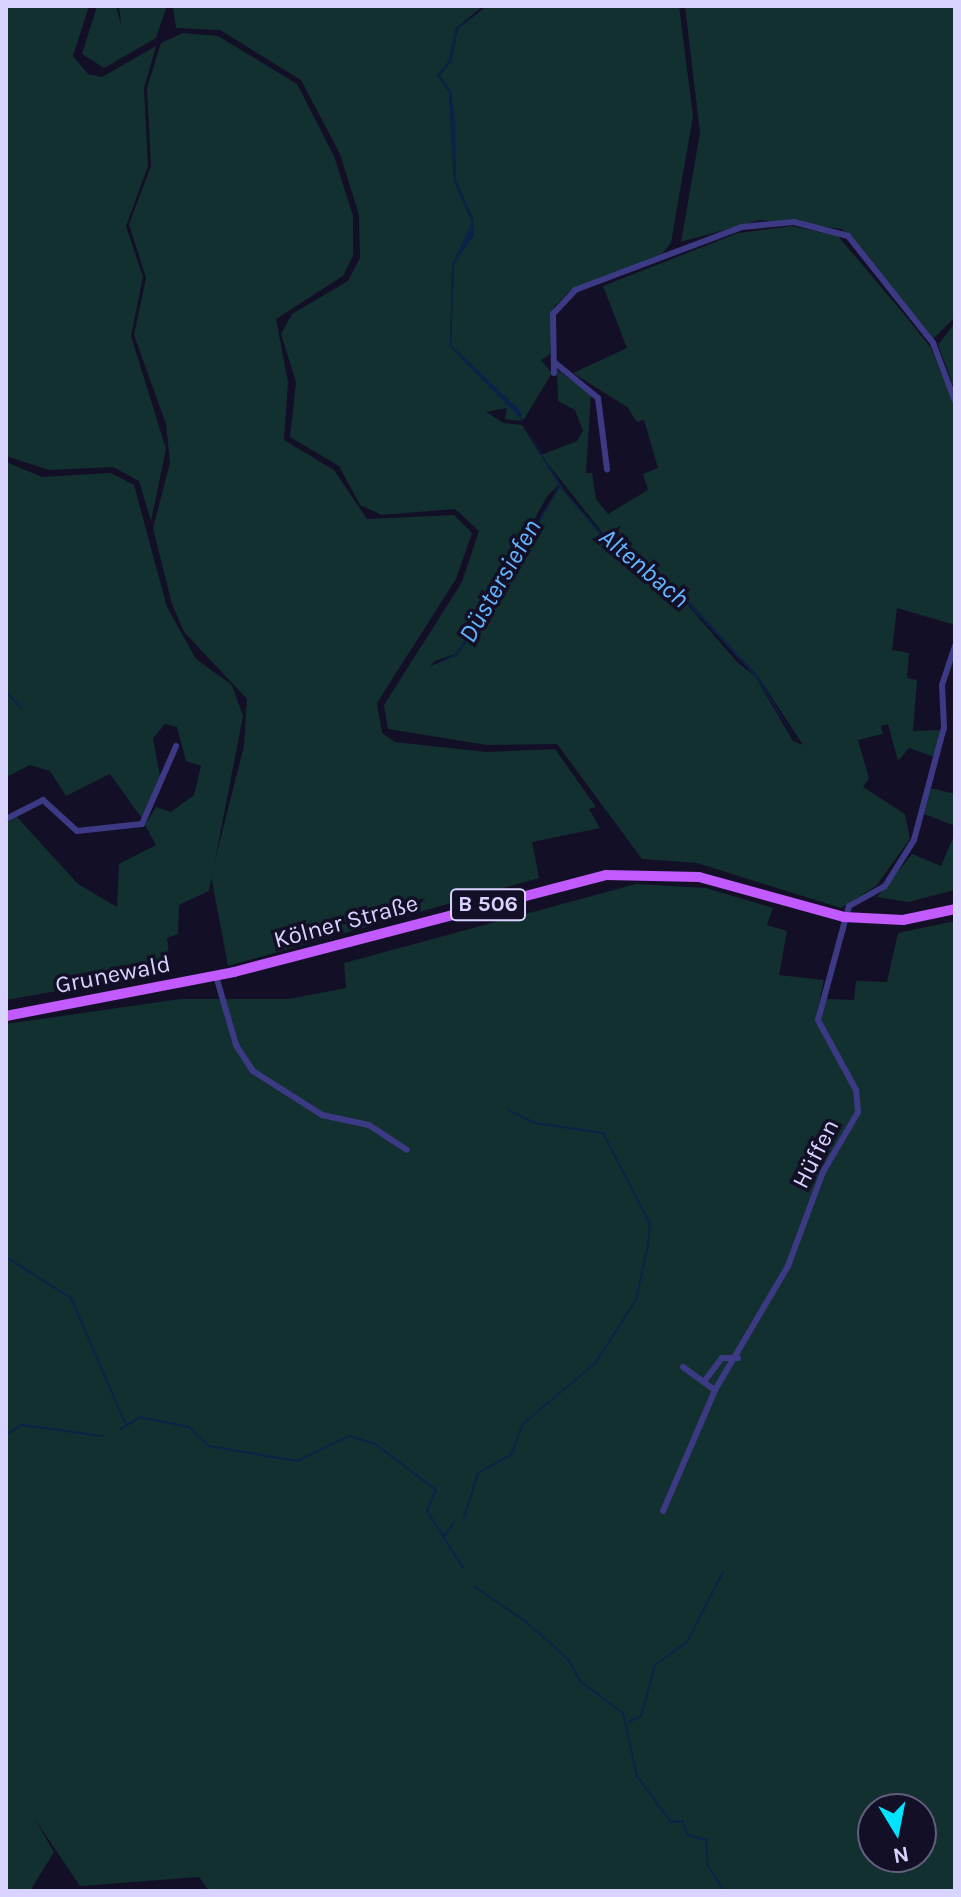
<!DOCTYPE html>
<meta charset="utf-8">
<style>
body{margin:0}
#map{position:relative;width:961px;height:1897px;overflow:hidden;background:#130f26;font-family:Karla,sans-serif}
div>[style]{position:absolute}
.green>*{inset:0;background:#12302f}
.water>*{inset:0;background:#0c2248}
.stream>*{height:2px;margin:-1px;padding:0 1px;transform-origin:1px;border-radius:1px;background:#0c2248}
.minor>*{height:6px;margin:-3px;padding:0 3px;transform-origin:3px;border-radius:3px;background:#3d3a85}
.primary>*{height:10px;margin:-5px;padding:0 5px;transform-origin:5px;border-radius:5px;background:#c25bff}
span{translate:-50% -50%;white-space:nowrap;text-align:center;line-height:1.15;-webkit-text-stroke:7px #130f26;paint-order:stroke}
.shield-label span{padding:2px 6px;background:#130f26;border:2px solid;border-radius:6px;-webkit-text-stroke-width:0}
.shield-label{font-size:22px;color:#d9d4ff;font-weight:700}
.street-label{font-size:24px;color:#d9d4ff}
.water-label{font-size:26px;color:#62b6ff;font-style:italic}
.frame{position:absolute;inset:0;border:8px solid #d9d4ff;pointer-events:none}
.north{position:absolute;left:857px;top:1793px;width:80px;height:80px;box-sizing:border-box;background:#130f26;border:2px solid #625e7d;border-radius:50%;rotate:170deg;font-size:22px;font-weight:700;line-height:32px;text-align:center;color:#d9d4ff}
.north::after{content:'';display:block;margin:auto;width:28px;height:36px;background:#00e5ff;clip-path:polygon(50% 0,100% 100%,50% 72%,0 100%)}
</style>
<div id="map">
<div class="green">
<i style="clip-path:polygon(6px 6px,89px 6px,73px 56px,88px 74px,102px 77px,156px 46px,144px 88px,148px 166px,126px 226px,143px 277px,131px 336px,166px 449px,151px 521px,139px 481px,113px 467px,49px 470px,6px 456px)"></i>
<i style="clip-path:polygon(97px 6px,116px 6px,121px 25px,119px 6px,167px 6px,156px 38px,104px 68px,82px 54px)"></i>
<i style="clip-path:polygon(173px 6px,483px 6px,456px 28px,449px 61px,437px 75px,449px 92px,454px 181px,472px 222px,472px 234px,452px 264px,450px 346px,518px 412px,521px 421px,505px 419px,507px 408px,486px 412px,504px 423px,522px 425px,559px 485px,548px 495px,469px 635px,455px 654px,435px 661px,430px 666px,456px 656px,471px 636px,560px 487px,611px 547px,680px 596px,738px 663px,755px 676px,793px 741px,803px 745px,757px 675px,682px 594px,612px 545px,541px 455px,577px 441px,583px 431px,575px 410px,558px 401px,557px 370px,591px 394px,586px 473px,592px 473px,596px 499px,608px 514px,648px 490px,643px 474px,658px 468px,644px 420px,637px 422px,627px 407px,573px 373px,627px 348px,603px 286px,738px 233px,792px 226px,838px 236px,903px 313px,931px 348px,955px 407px,955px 625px,897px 608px,892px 650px,909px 653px,907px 678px,917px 680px,913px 731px,940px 730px,934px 757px,909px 748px,898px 761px,888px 724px,881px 726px,883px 734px,858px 740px,869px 778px,863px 787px,905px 814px,910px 839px,876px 886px,841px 908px,697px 863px,642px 859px,557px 744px,487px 745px,388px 729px,384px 705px,462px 582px,479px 531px,455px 509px,382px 515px,360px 505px,339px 466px,290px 437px,296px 382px,281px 334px,292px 314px,348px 281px,360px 258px,359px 215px,340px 154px,301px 80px,220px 30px,176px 28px)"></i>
<i style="clip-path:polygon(487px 6px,679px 6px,693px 116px,671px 243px,662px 254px,572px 289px,554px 307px,550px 354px,541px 360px,552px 373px,523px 421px,451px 345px,454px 264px,474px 235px,474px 221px,456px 180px,451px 91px,440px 75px,451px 62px,458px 29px)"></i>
<i style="clip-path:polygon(685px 6px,955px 6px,955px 317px,933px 339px,842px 229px,760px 220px,681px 242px,700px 133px)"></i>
<i style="clip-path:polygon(183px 33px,218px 36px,297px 84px,334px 156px,353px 216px,353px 256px,343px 276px,276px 319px,288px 382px,284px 440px,334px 470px,367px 519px,454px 515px,472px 533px,456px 579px,377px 703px,382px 733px,395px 742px,486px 752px,555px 749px,596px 807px,589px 809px,600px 828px,532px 842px,539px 878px,228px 966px,211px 876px,244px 746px,247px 699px,184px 632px,172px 604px,153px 528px,170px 463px,166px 424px,134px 335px,146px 278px,129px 224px,151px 166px,147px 88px,161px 43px)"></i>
<i style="clip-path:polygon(955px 323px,955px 390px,938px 345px)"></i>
<i style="clip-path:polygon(6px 462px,42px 477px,111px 473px,134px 485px,167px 607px,196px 659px,232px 685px,243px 716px,209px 891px,179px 905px,178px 934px,167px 938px,171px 971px,6px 1000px,6px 823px,17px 817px,78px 884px,117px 907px,119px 864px,156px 845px,145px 825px,156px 807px,171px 812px,194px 795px,201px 766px,186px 761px,177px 727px,165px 724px,153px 738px,160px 776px,143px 820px,110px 774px,66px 796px,50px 771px,30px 765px,6px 777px)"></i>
<i style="clip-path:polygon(931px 788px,955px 794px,955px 826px,924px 814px)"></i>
<i style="clip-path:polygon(955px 833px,955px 890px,908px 902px,877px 897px,912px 854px,941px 866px)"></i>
<i style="clip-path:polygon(evenodd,636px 884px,706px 888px,773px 908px,767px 925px,787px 931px,779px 975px,824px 980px,815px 1023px,826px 999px,854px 1000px,856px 981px,887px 982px,898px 933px,955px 921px,955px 1891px,209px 1891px,199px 1877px,80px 1886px,34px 1818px,54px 1852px,30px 1891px,6px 1891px,6px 1024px,180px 999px,288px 999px,346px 988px,344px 963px,636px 884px,873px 1809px,921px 1809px,921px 1857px,873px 1857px,873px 1809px)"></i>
</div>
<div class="water">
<i style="clip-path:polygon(487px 6px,458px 29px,451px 62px,440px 75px,451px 91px,455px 122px,456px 180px,474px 221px,474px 235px,454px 264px,451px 345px,520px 410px,523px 421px,450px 347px,452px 264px,472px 222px,454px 181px,449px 92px,437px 75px,449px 61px,456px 28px)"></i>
<i style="clip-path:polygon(524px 425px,565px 491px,612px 545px,648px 567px,682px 594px,757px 675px,801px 748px,755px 676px,680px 596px,611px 547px,560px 487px,471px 636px,456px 656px,430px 667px,455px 654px,469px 635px,559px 486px)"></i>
</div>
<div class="stream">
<i style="left:6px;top:692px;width:23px;rotate:47deg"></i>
<i style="left:6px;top:1257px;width:77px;rotate:32.2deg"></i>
<i style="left:71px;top:1298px;width:138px;rotate:66.6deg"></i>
<i style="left:121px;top:1429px;width:22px;rotate:-32deg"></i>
<i style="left:140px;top:1417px;width:50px;rotate:11.5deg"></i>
<i style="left:189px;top:1427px;width:28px;rotate:44deg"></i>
<i style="left:209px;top:1446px;width:89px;rotate:9.7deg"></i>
<i style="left:297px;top:1461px;width:58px;rotate:-25.7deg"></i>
<i style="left:349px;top:1436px;width:26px;rotate:16deg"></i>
<i style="left:374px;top:1443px;width:78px;rotate:37.2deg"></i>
<i style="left:436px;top:1490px;width:23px;rotate:113deg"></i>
<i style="left:427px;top:1511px;width:67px;rotate:57.7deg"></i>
<i style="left:6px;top:1435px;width:19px;rotate:-32deg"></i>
<i style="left:22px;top:1425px;width:81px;rotate:7.8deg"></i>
<i style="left:464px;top:1518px;width:47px;rotate:-72.7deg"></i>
<i style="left:478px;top:1473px;width:38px;rotate:-29deg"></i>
<i style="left:511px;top:1455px;width:33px;rotate:-69deg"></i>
<i style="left:523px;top:1424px;width:96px;rotate:-40.3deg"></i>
<i style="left:596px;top:1362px;width:74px;rotate:-57.2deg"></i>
<i style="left:636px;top:1300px;width:56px;rotate:-77.7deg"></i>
<i style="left:648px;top:1245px;width:21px;rotate:-85deg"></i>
<i style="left:650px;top:1224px;width:102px;rotate:-117.3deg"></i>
<i style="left:603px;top:1133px;width:69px;rotate:-171.6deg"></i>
<i style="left:535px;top:1123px;width:30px;rotate:-154deg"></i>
<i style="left:444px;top:1537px;width:18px;rotate:-56deg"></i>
<i style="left:474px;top:1586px;width:63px;rotate:34.7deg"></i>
<i style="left:526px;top:1622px;width:56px;rotate:41.4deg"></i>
<i style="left:568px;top:1659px;width:25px;rotate:61deg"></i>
<i style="left:580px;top:1681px;width:54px;rotate:36.7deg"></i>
<i style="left:623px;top:1713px;width:65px;rotate:77.5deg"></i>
<i style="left:637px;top:1776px;width:57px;rotate:53.5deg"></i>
<i style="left:671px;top:1822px;width:11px;rotate:-5deg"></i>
<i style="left:682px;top:1821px;width:15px;rotate:67deg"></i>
<i style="left:688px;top:1835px;width:19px;rotate:16deg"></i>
<i style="left:706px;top:1840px;width:26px;rotate:86deg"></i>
<i style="left:708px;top:1866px;width:30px;rotate:57deg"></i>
<i style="left:629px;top:1722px;width:13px;rotate:-27deg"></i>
<i style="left:641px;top:1716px;width:53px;rotate:-74.6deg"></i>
<i style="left:655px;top:1665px;width:39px;rotate:-36deg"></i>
<i style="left:687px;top:1642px;width:79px;rotate:-62.8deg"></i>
</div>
<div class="minor">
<i style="left:554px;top:362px;width:57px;rotate:39.3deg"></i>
<i style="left:598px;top:398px;width:72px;rotate:82.8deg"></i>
<i style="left:554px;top:373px;width:59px;rotate:-91deg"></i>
<i style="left:553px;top:314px;width:33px;rotate:-47deg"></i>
<i style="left:575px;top:290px;width:178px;rotate:-20.7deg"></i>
<i style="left:742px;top:227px;width:52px;rotate:-5.5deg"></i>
<i style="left:794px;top:222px;width:56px;rotate:14.5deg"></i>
<i style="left:848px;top:236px;width:137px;rotate:51.5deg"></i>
<i style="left:933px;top:343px;width:62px;rotate:69.2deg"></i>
<i style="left:6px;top:819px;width:42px;rotate:-27.2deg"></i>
<i style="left:43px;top:800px;width:46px;rotate:42.4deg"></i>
<i style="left:77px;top:831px;width:65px;rotate:-6.1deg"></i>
<i style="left:142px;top:824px;width:85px;rotate:-66.4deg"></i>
<i style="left:216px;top:976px;width:72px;rotate:73.8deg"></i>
<i style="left:236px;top:1045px;width:31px;rotate:57deg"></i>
<i style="left:253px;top:1071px;width:82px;rotate:32.5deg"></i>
<i style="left:322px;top:1115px;width:48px;rotate:12deg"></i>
<i style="left:369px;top:1125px;width:45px;rotate:33.3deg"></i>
<i style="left:683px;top:1367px;width:39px;rotate:36deg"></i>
<i style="left:706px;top:1379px;width:26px;rotate:-53deg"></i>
<i style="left:722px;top:1358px;width:16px"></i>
<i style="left:663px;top:1511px;width:132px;rotate:-66.7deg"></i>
<i style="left:715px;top:1390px;width:144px;rotate:-59.5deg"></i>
<i style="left:788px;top:1266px;width:100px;rotate:-69.6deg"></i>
<i style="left:823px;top:1172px;width:69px;rotate:-59.7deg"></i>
<i style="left:858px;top:1112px;width:22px;rotate:-95deg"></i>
<i style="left:856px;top:1090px;width:80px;rotate:-118.5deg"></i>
<i style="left:818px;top:1020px;width:118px;rotate:-74.8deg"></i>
<i style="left:849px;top:906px;width:41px;rotate:-29.1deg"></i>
<i style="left:885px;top:886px;width:54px;rotate:-57.8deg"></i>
<i style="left:914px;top:840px;width:117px;rotate:-75.1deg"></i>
<i style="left:944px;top:727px;width:42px;rotate:-92.7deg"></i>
<i style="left:942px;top:685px;width:41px;rotate:-71.6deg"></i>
</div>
<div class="primary">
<i style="left:6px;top:1016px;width:232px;rotate:-10.9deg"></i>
<i style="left:234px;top:972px;width:384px;rotate:-14.6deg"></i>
<i style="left:606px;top:875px;width:93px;rotate:1.2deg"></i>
<i style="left:699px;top:877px;width:150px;rotate:15.4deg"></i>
<i style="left:844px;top:917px;width:59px;rotate:2.9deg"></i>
<i style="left:903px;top:920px;width:53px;rotate:-11.9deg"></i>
</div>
<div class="shield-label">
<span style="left:488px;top:905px">B 506</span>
</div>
<div class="street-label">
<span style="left:346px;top:922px;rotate:-15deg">Kölner Straße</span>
<span style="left:113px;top:975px;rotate:-11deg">Grunewald</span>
<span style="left:816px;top:1154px;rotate:-63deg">Hüffen</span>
</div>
<div class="water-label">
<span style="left:644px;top:568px;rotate:40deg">Altenbach</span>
<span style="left:500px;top:581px;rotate:-60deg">Düstersiefen</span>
</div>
<div class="frame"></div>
<div class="north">N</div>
</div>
